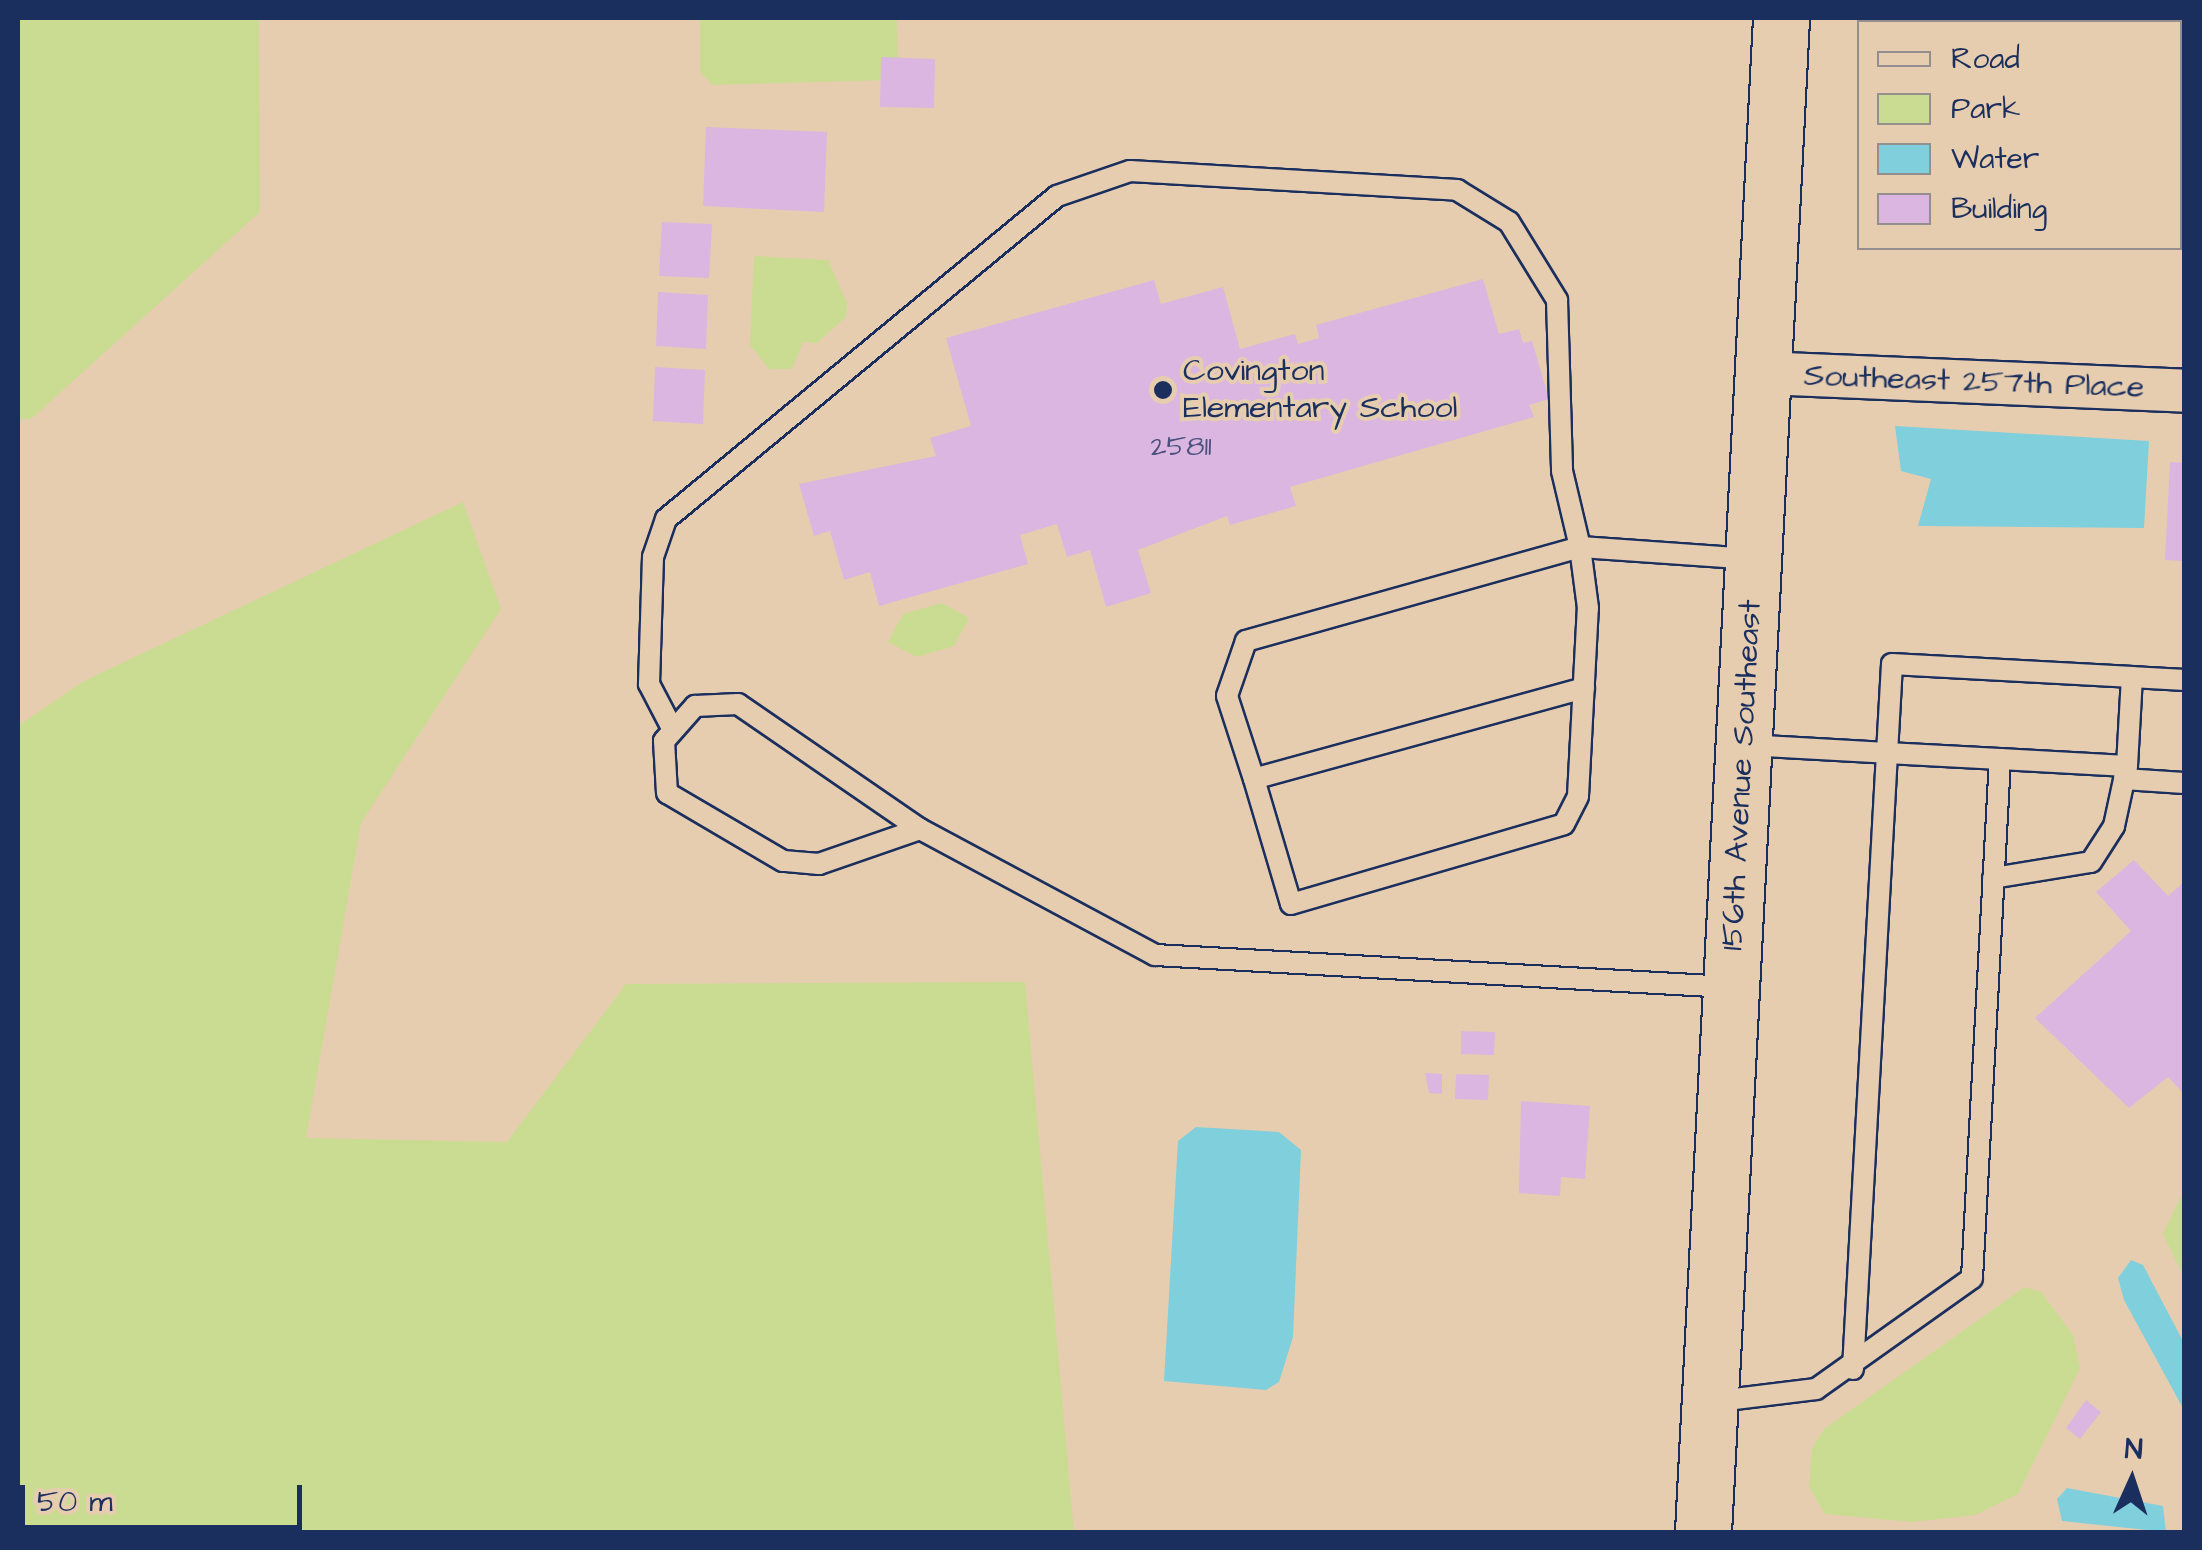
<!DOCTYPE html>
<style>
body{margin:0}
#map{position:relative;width:2202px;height:1550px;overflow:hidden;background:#e7cdaf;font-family:"Architects Daughter",sans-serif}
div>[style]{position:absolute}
.green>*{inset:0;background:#c9dc91}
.water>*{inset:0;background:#80cfdc}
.building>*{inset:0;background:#dab6e0}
.roads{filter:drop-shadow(2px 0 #1b2f5e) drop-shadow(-2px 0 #1b2f5e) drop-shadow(0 2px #1b2f5e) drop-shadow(0 -2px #1b2f5e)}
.lane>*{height:20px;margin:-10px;padding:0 10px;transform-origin:10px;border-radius:10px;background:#e7cdaf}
.street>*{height:42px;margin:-21px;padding:0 21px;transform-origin:21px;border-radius:21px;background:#e7cdaf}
.secondary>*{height:55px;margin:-27.5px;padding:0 27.5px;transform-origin:27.5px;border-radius:27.5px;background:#e7cdaf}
.dots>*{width:28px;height:28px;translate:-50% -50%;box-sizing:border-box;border:5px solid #e7cdaf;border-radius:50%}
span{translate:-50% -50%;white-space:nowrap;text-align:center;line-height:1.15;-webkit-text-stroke:8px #e7cdaf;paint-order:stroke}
.number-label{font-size:28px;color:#4b517e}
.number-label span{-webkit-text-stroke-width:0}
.poi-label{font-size:32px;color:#1b2f5e}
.left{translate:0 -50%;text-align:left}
.street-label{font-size:32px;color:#1b2f5e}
.frame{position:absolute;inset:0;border:20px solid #1b2f5e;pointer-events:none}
.legend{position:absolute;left:1857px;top:20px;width:325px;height:230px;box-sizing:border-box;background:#e7cdaf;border:2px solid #958e8f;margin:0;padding:12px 18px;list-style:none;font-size:30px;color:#1b2f5e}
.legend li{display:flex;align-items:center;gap:20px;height:50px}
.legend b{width:50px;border:2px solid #958e8f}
.north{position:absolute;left:2082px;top:1430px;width:100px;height:100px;-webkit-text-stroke:8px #e7cdaf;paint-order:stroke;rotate:3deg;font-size:28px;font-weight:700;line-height:40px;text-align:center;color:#1b2f5e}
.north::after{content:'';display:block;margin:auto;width:35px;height:45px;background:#1b2f5e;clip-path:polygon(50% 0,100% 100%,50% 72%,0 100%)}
.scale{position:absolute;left:20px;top:1485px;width:282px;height:45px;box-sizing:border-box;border:5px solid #1b2f5e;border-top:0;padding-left:12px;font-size:30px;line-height:35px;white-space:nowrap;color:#1b2f5e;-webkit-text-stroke:8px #e7cdaf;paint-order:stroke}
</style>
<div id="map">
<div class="green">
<i style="clip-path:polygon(18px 18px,259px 18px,260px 212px,31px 419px,18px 419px)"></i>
<i style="clip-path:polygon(700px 18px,897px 18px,898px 71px,891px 80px,713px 85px,700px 72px)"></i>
<i style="clip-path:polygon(754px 256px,828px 260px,847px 303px,846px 317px,817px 343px,803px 342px,792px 369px,769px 369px,750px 345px)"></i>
<i style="clip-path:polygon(463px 502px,501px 609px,361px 823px,306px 1138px,507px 1142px,626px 984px,1025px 982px,1074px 1532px,18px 1532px,18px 726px,84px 681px)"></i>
<i style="clip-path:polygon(942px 603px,969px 618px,954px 646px,917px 657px,888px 642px,903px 614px)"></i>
<i style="clip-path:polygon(2184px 1190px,2184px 1277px,2163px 1234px)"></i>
<i style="clip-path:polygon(2025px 1287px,2041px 1292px,2073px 1335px,2080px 1368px,2018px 1494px,1975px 1515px,1912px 1522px,1825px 1514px,1809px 1487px,1812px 1448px,1824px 1429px)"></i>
</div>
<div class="water">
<i style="clip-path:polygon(1895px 426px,2149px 441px,2144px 528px,1918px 526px,1931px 479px,1901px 471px)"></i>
<i style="clip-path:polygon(1196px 1127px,1279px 1132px,1301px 1150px,1293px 1337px,1279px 1382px,1266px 1390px,1164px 1381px,1178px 1141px)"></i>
<i style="clip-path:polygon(2131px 1260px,2143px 1265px,2184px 1343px,2184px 1410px,2124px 1300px,2118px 1278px)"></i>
<i style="clip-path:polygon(2067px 1488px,2163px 1506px,2166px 1532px,2062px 1521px,2057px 1499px)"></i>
</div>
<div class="building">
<i style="clip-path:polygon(881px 57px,935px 59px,934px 108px,880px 107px)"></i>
<i style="clip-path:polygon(706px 127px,827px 132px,824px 212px,703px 206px)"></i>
<i style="clip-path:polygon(662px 222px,712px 224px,709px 278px,659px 276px)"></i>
<i style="clip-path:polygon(1483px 279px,1499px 334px,1519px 329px,1523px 343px,1532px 341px,1549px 399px,1529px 405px,1534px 417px,1290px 487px,1296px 506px,1230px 525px,1227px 516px,1138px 550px,1151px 593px,1106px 607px,1090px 550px,1067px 557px,1057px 524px,1020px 535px,1028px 564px,879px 606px,870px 572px,844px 580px,830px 531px,814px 536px,799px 484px,936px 456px,930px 438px,971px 426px,946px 338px,1154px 280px,1161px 304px,1223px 287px,1240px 349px,1295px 334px,1298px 344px,1319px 338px,1316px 325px)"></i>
<i style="clip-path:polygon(658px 292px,708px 295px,706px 349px,656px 346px)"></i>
<i style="clip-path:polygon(655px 367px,705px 370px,703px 424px,653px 421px)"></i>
<i style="clip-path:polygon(2170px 462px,2184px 463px,2184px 561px,2165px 560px)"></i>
<i style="clip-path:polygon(2134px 860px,2168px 896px,2184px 882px,2184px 1094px,2168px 1077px,2129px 1108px,2035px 1018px,2131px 931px,2096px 892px)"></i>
<i style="clip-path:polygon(1461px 1031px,1495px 1032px,1494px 1055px,1461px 1054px)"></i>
<i style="clip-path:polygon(1425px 1073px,1442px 1074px,1442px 1094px,1429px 1093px)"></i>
<i style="clip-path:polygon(1456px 1074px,1489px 1075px,1488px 1100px,1455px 1099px)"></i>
<i style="clip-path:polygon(1521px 1101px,1590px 1106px,1585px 1179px,1561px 1177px,1560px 1196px,1519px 1193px)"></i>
<i style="clip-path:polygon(2086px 1400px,2101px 1412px,2080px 1439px,2066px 1428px)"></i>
</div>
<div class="roads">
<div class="lane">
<i style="left:2132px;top:677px;width:52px;rotate:3.3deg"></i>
<i style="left:1584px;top:688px;width:342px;rotate:164.6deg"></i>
<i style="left:1254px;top:779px;width:130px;rotate:73.5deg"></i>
<i style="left:1291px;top:904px;width:284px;rotate:-16.3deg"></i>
<i style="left:1564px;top:824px;width:31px;rotate:-63deg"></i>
<i style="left:1578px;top:796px;width:188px;rotate:-87deg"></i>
<i style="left:1588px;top:608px;width:62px;rotate:-97.5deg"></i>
<i style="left:1580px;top:547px;width:171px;rotate:4deg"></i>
<i style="left:672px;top:728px;width:50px;rotate:-117.6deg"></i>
<i style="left:649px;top:684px;width:127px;rotate:-88.2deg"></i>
<i style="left:653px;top:557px;width:40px;rotate:-71.1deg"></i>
<i style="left:666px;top:519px;width:507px;rotate:-39.56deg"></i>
<i style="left:1057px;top:196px;width:77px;rotate:-18.9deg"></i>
<i style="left:1130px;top:171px;width:328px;rotate:3.3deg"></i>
<i style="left:1457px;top:190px;width:61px;rotate:31.6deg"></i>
<i style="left:1509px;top:222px;width:92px;rotate:58.4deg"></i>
<i style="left:1557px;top:300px;width:171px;rotate:88.3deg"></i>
<i style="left:1562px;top:471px;width:78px;rotate:76.7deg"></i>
<i style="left:1580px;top:547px;width:347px;rotate:164.3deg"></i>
<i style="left:1246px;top:641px;width:58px;rotate:109.1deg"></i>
<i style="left:1227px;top:696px;width:87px;rotate:72deg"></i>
<i style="left:1746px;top:745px;width:141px;rotate:3.2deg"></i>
<i style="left:1887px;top:753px;width:113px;rotate:3deg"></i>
<i style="left:2000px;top:759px;width:127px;rotate:3.2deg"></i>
<i style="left:2127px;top:766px;width:89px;rotate:-86.8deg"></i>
<i style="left:2132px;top:677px;width:240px;rotate:-176.9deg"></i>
<i style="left:1892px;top:664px;width:89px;rotate:93.2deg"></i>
<i style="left:1887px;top:753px;width:617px;rotate:93.16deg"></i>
<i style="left:2124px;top:779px;width:60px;rotate:3.8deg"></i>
<i style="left:920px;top:829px;width:107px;rotate:160.9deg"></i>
<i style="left:819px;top:864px;width:36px;rotate:-175deg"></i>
<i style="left:783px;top:861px;width:134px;rotate:-149.6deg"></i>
<i style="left:667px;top:793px;width:52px;rotate:-93.3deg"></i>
<i style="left:664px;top:741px;width:47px;rotate:-48.5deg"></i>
<i style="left:695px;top:706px;width:43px;rotate:-2.7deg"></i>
<i style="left:738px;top:704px;width:221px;rotate:34.5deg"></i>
<i style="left:920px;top:829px;width:267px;rotate:28.2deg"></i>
<i style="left:1155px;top:955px;width:575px;rotate:3.19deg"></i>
<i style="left:1993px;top:878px;width:99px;rotate:-9.3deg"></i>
<i style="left:2091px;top:862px;width:43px;rotate:-57.4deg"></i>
<i style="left:2114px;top:826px;width:61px;rotate:-77.8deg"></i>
<i style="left:1710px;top:1402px;width:107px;rotate:-7deg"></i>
<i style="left:1816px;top:1389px;width:191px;rotate:-35.4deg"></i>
<i style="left:1972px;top:1278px;width:520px;rotate:-86.91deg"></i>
</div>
<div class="street">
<i style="left:1763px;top:373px;width:421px;rotate:2.4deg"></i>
</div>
<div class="secondary">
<i style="left:1703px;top:1532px;width:1516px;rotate:-87.05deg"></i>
</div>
</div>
<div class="dots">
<i style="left:1163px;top:390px;background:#1b2f5e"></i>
</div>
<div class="number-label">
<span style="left:1181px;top:447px">25811</span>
</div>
<div class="poi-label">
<span class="left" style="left:1183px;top:390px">Covington<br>Elementary School</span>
</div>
<div class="street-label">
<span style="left:1974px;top:382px;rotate:2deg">Southeast 257th Place</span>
<span style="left:1742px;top:775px;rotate:-87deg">156th Avenue Southeast</span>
</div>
<div class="frame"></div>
<ul class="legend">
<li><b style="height:12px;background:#e7cdaf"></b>Road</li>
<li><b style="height:28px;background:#c9dc91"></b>Park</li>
<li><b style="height:28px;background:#80cfdc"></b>Water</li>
<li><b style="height:28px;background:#dab6e0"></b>Building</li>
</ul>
<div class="north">N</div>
<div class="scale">50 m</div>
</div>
